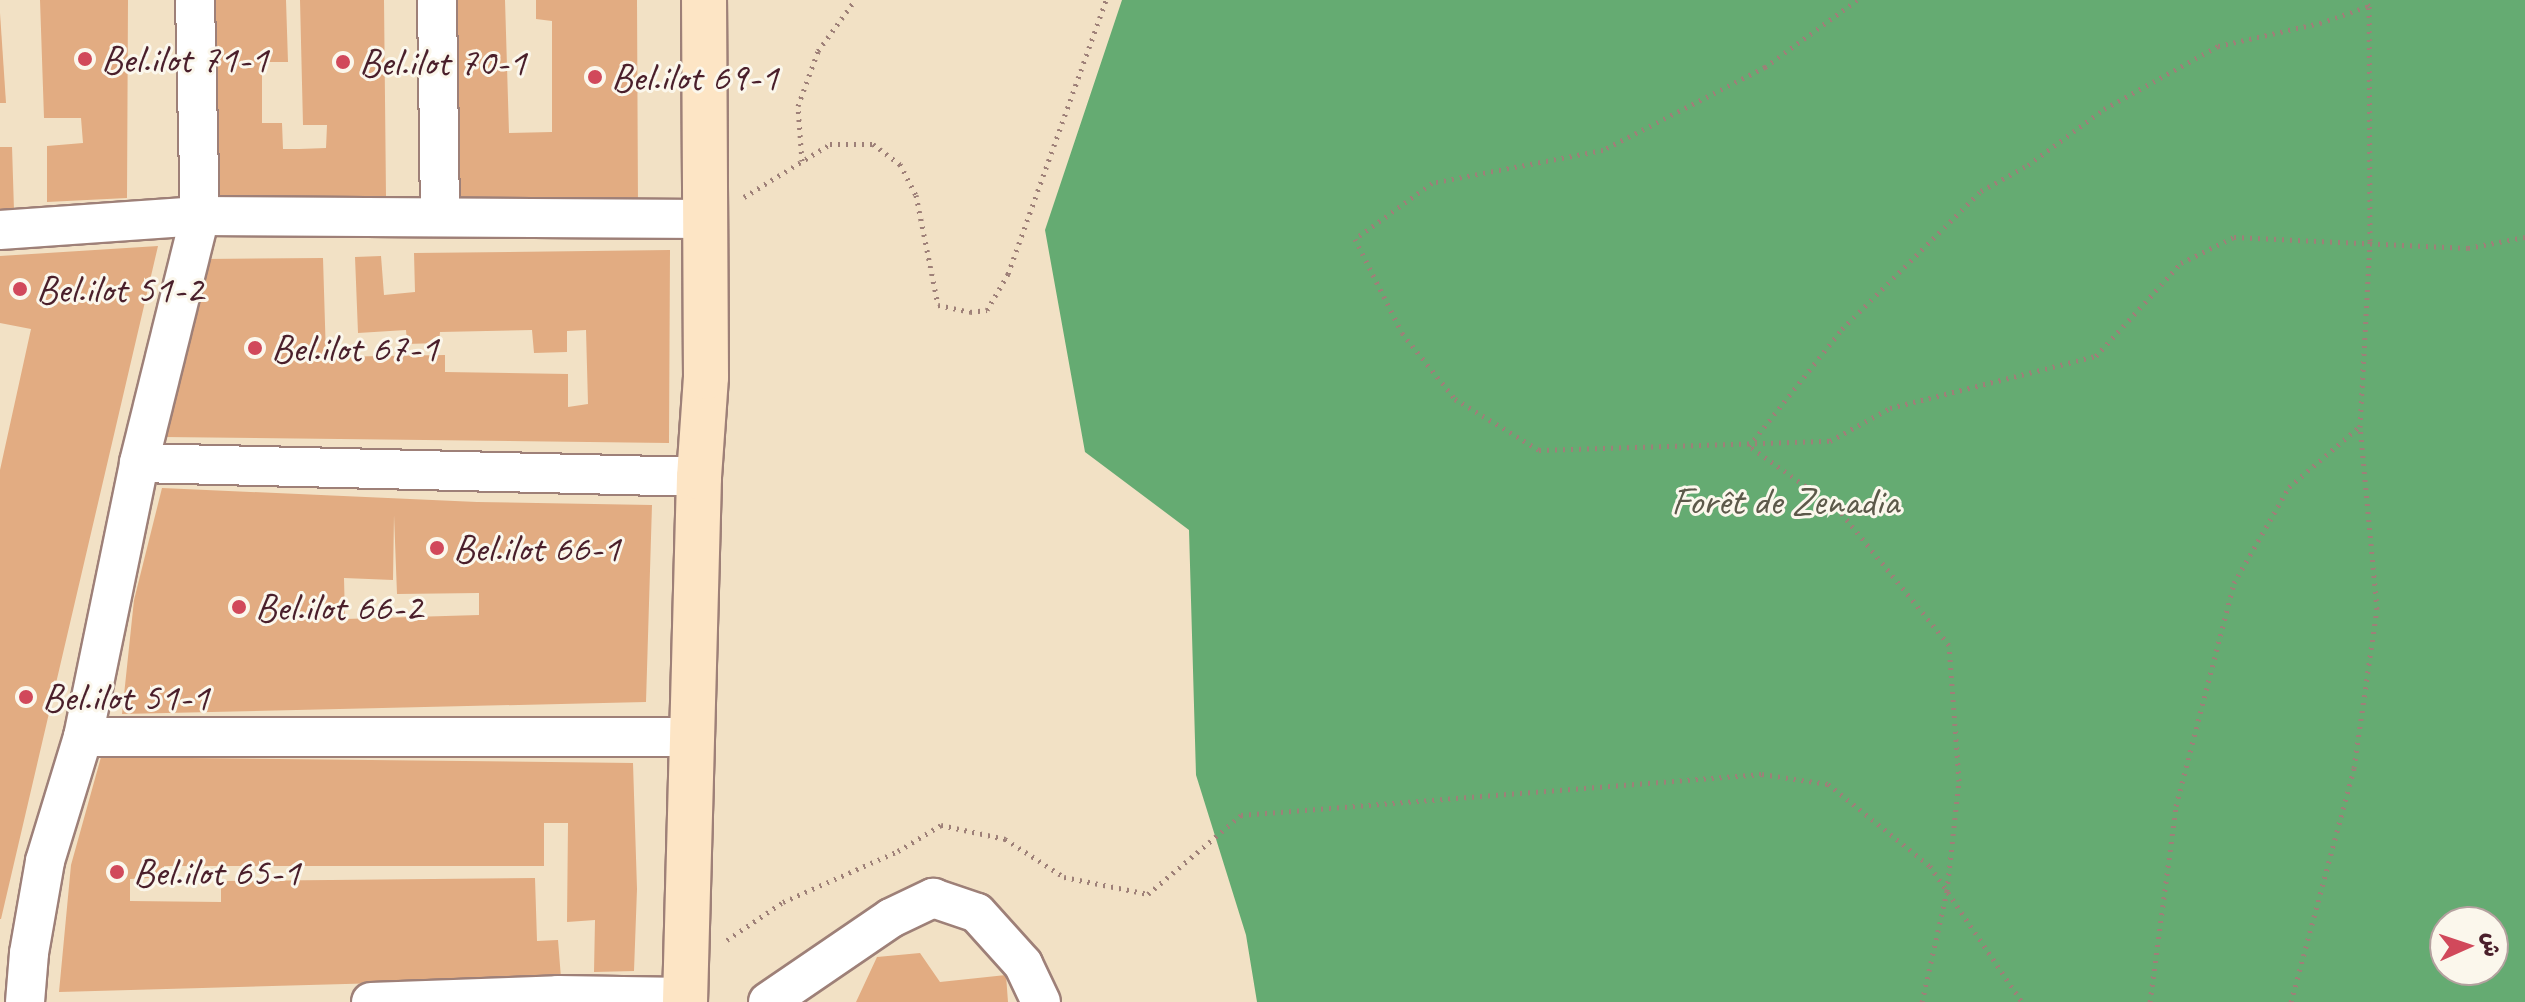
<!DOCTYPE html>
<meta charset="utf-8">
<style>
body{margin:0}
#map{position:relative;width:2525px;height:1002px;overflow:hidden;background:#f2e1c5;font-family:Caveat,"Playpen Sans Arabic",sans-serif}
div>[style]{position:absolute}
.forest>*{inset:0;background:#65ab72}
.building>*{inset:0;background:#e2ac82}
.path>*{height:5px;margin-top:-2.5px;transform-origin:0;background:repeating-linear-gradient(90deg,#9e8078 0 2px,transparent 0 8px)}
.roads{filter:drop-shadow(2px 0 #9e8078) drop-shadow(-2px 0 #9e8078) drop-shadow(0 2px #9e8078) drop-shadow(0 -2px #9e8078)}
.street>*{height:38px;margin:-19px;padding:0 19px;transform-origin:19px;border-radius:19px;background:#fff}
.secondary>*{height:44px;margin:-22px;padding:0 22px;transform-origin:22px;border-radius:22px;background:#fde5c5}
.dots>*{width:22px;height:22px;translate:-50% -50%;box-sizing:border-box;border:4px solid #fbf7ec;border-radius:50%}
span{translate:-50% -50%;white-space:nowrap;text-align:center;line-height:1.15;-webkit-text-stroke:6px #fbf7ec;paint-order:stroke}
.poi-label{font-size:40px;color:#4a1f2b}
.left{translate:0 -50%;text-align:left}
.park-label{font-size:40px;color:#5c594a}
.north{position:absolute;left:2429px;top:906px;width:80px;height:80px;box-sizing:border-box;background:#fbf7ec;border:2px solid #b4a19f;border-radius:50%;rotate:87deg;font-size:22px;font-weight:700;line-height:32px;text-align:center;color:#4a1f2b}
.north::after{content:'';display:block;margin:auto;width:28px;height:36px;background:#d1495b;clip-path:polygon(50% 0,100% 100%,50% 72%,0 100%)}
</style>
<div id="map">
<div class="forest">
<i style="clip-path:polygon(evenodd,1122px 0,2525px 0,2525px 1002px,1257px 1002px,1246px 935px,1196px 775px,1189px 530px,1085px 452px,1045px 230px,1122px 0,2445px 922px,2493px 922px,2493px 970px,2445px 970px,2445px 922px)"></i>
</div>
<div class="building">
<i style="clip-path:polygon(40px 0,128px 0,127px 198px,47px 202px,47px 146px,83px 143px,81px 118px,44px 118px)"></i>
<i style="clip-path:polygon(213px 0,286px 0,288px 62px,262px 62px,262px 123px,282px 123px,283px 149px,299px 149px,326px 148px,327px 125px,303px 125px,300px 0,384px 0,386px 197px,299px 205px,217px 200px)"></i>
<i style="clip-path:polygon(448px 0,505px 0,509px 133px,552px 132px,552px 21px,536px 19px,536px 0,637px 0,638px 207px,451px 204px)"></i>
<i style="clip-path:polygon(0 13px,6px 103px,0 103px)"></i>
<i style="clip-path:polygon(0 147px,12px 147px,14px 211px,0 212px)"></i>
<i style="clip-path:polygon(158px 246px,1px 919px,0 919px,0 470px,31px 329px,0 323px,0 256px)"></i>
<i style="clip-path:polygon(670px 250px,669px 443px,164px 437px,204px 259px,323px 258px,326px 357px,445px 355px,445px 372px,568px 374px,568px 407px,588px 404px,586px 330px,567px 331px,567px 352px,534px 353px,532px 330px,440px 332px,439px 343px,407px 344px,406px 330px,358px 333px,355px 257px,381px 256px,384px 295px,415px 292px,414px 253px)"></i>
<i style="clip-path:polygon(evenodd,162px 488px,477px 502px,652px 505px,646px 702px,122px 714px,134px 600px,162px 488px,394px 515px,397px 594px,479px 593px,479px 615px,345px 619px,344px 578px,393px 580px,394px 515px)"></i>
<i style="clip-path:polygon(101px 757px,633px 763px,637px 889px,634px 971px,594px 972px,595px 920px,567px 922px,568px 823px,544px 823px,544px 866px,164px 866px,165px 877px,130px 879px,130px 901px,221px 902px,221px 881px,535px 878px,537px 941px,558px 940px,561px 978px,59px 992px,71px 865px)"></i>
<i style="clip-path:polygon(920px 953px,940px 982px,1006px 975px,1008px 1002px,856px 1002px,877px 957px)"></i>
</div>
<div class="path">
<i style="left:1857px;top:0;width:114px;rotate:143.9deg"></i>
<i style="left:1765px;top:67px;width:182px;rotate:152.9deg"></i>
<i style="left:1603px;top:150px;width:174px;rotate:169.1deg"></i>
<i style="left:1432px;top:183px;width:95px;rotate:144deg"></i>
<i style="left:1355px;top:239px;width:105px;rotate:63.4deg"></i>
<i style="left:1402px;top:333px;width:85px;rotate:51.2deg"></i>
<i style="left:1455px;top:399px;width:98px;rotate:31.3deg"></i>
<i style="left:1539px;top:450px;width:291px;rotate:-1.8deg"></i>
<i style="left:1830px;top:441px;width:68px;rotate:-28.8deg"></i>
<i style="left:1890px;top:408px;width:212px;rotate:-14.2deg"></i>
<i style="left:2096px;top:356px;width:126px;rotate:-47.6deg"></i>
<i style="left:2181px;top:263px;width:59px;rotate:-26.1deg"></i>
<i style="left:2234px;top:237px;width:234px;rotate:2.7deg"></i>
<i style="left:2468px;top:248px;width:58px;rotate:-10.9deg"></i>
<i style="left:802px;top:161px;width:55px;rotate:-94.2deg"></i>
<i style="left:798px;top:106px;width:59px;rotate:-70deg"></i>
<i style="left:818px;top:51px;width:63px;rotate:-54deg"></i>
<i style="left:744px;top:197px;width:101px;rotate:-31.6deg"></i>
<i style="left:830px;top:144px;width:43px"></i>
<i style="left:873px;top:144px;width:34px;rotate:37deg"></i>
<i style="left:900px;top:164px;width:35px;rotate:63deg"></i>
<i style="left:916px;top:195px;width:112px;rotate:78.7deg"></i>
<i style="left:938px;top:305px;width:33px;rotate:12deg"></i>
<i style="left:970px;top:312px;width:17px;rotate:-7deg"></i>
<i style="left:987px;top:310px;width:42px;rotate:-59.7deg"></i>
<i style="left:1008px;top:274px;width:291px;rotate:-70.3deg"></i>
<i style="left:727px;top:940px;width:68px;rotate:-34.2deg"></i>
<i style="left:783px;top:902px;width:126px;rotate:-23.9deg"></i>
<i style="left:898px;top:851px;width:50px;rotate:-31.2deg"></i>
<i style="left:941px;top:825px;width:66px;rotate:12.3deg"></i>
<i style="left:1005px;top:839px;width:70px;rotate:32.8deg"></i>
<i style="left:1064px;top:877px;width:86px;rotate:11.4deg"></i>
<i style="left:1148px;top:894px;width:122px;rotate:-40.3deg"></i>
<i style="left:1241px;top:815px;width:523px;rotate:-4.5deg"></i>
<i style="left:1762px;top:774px;width:67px;rotate:8.6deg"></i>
<i style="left:1828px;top:784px;width:131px;rotate:38.8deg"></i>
<i style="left:1930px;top:866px;width:164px;rotate:55.9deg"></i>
<i style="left:1922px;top:1002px;width:114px;rotate:-77.3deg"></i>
<i style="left:1947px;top:891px;width:111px;rotate:-83.8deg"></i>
<i style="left:1959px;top:781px;width:136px;rotate:-94.2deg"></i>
<i style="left:1949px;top:645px;width:176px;rotate:-129.2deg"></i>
<i style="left:1838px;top:509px;width:109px;rotate:-144.7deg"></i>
<i style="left:1749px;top:446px;width:149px;rotate:-51.5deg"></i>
<i style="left:1842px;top:329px;width:196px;rotate:-44.8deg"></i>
<i style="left:1981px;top:191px;width:54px;rotate:-29deg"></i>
<i style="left:2028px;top:165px;width:94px;rotate:-36.4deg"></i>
<i style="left:2104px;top:109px;width:130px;rotate:-28.9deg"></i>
<i style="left:2218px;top:46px;width:105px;rotate:-12.7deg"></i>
<i style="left:2320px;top:23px;width:52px;rotate:-19.1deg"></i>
<i style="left:2150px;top:1002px;width:198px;rotate:-82.4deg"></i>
<i style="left:2176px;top:806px;width:230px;rotate:-75.4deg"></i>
<i style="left:2234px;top:583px;width:111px;rotate:-60.2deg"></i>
<i style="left:2289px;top:487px;width:92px;rotate:-40.6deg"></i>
<i style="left:2291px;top:1002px;width:242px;rotate:-74.9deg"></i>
<i style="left:2354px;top:768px;width:161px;rotate:-81.8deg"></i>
<i style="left:2377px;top:609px;width:183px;rotate:-95.3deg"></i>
<i style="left:2360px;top:427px;width:186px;rotate:-86.9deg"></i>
<i style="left:2370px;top:241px;width:235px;rotate:-90.2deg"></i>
<i style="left:2369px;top:6px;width:8px;rotate:-130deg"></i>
</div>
<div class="roads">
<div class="street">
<i style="left:195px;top:0;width:216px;rotate:88.7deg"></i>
<i style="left:200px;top:216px;width:254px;rotate:103.9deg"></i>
<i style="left:139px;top:463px;width:560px;rotate:1.43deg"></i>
<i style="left:437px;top:0;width:216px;rotate:89.2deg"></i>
<i style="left:0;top:230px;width:200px;rotate:-4deg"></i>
<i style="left:200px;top:216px;width:507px;rotate:0.34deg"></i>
<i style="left:83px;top:737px;width:610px"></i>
<i style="left:25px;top:1002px;width:49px;rotate:-85.3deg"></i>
<i style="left:29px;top:953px;width:93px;rotate:-80.1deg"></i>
<i style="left:45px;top:861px;width:130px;rotate:-73deg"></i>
<i style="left:83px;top:737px;width:280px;rotate:-78.4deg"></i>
<i style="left:371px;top:1002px;width:187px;rotate:-2.1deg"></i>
<i style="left:558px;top:995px;width:128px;rotate:0.9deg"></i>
<i style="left:768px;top:1002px;width:149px;rotate:-34.3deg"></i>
<i style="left:891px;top:918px;width:47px;rotate:-25.5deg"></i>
<i style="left:933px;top:898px;width:46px;rotate:18.8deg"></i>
<i style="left:977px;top:913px;width:69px;rotate:48deg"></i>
<i style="left:1023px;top:964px;width:42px;rotate:64.7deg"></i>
</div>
<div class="secondary">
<i style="left:685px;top:1002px;width:525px;rotate:-88.47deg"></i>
<i style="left:699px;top:477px;width:100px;rotate:-86deg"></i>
<i style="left:706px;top:377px;width:377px;rotate:-90.3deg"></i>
</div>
</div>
<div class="dots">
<i style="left:85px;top:59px;background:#d1495b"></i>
<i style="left:343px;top:62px;background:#d1495b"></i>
<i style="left:595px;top:77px;background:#d1495b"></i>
<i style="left:20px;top:289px;background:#d1495b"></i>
<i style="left:255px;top:348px;background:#d1495b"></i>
<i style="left:437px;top:548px;background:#d1495b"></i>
<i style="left:239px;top:607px;background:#d1495b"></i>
<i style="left:26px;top:697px;background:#d1495b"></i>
<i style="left:117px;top:872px;background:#d1495b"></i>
</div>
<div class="poi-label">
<span class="left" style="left:101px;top:59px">Bel.ilot 71-1</span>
<span class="left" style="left:359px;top:62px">Bel.ilot 70-1</span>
<span class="left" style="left:611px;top:77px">Bel.ilot 69-1</span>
<span class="left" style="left:36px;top:289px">Bel.ilot 51-2</span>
<span class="left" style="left:271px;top:348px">Bel.ilot 67-1</span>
<span class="left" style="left:453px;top:548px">Bel.ilot 66-1</span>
<span class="left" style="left:255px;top:607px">Bel.ilot 66-2</span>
<span class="left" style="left:42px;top:697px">Bel.ilot 51-1</span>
<span class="left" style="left:133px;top:872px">Bel.ilot 65-1</span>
</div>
<div class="park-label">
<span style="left:1785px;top:501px">Forêt de Zenadia</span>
</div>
<div class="north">ش</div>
</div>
